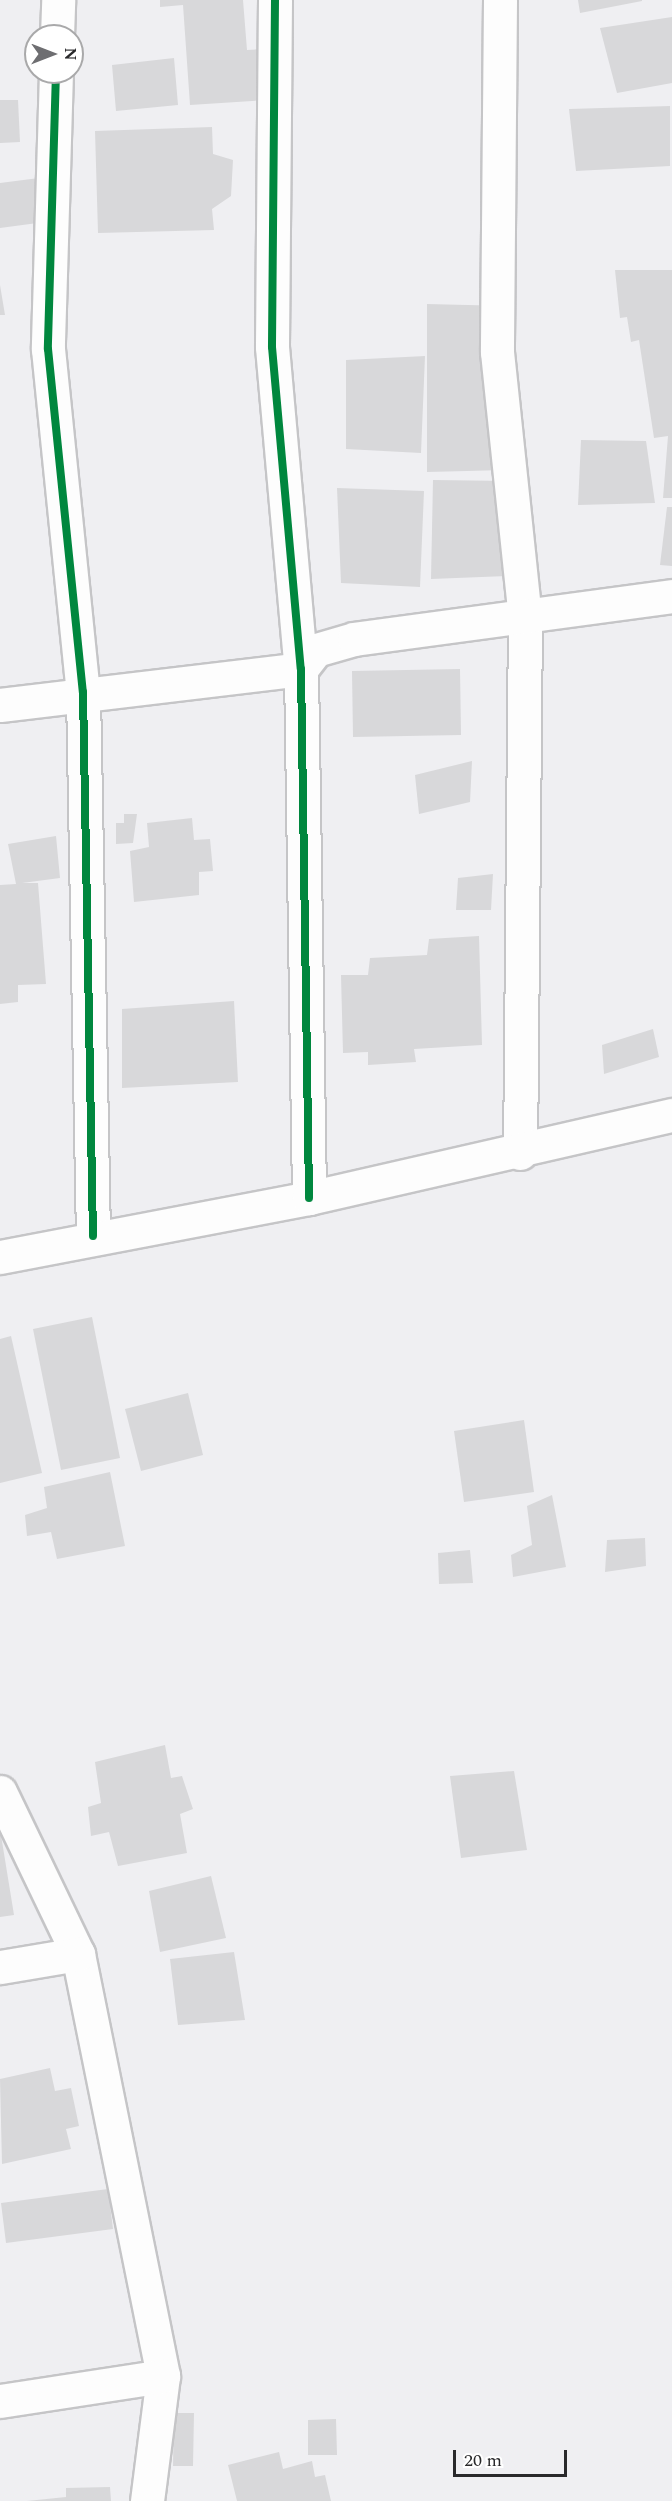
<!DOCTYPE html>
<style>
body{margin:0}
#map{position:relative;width:672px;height:2501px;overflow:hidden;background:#efeff2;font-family:Spectral,serif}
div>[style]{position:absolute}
.building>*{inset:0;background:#d8d8da}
.roads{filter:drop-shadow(2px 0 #c5c5c7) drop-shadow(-2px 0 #c5c5c7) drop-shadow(0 2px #c5c5c7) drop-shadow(0 -2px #c5c5c7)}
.minor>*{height:33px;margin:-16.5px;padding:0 16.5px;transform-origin:16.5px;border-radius:16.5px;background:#fdfdfd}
.cycleway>*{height:8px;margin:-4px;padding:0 4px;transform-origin:4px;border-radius:4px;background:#00873e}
span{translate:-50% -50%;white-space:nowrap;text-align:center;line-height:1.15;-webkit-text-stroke:6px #fff;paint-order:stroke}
.north{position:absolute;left:24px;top:24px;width:60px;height:60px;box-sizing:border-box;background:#fff;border:2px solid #a9a9aa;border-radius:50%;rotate:90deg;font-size:16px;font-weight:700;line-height:24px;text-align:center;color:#29292b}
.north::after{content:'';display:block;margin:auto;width:21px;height:27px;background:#6e6e71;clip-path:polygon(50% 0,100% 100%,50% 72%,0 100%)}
.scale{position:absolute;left:453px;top:2450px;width:114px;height:27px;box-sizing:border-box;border:3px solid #29292b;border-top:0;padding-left:8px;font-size:18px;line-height:21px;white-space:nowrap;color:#29292b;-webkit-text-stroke:4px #fff;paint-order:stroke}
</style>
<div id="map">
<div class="building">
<i style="clip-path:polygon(160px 0,243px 0,247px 50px,264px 49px,267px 100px,190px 105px,183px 5px,160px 7px)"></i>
<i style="clip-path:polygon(578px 0,642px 0,642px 1px,580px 13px)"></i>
<i style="clip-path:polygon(672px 17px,672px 83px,617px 93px,600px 28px)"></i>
<i style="clip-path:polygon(174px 58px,178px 105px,116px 111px,112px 65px)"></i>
<i style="clip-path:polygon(0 100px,18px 100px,20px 142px,0 143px)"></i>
<i style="clip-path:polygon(670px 106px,670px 166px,576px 171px,569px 109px)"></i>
<i style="clip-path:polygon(212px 127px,213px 154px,233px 160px,231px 196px,212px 209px,214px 230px,98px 233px,95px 131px)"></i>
<i style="clip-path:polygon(39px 178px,45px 222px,0 228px,0 183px)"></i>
<i style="clip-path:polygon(615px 270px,672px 270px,672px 498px,663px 498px,668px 436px,654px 438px,639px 340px,631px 342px,627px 317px,620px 318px)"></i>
<i style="clip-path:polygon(0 285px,5px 315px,0 315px)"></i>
<i style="clip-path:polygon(427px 304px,508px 306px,506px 470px,427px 472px)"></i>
<i style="clip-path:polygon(425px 356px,421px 453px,346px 449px,346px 360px)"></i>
<i style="clip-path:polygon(581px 440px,646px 441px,655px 503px,578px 505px)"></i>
<i style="clip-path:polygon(433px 480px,508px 481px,507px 576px,431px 579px)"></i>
<i style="clip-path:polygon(337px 488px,424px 491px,420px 587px,341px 583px)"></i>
<i style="clip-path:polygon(667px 507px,672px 507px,672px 566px,660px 565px)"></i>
<i style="clip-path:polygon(460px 669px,461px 735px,353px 737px,352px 671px)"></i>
<i style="clip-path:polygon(472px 761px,470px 802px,419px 814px,415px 775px)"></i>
<i style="clip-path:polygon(124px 814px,137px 814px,133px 843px,116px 844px,116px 823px,124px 823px)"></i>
<i style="clip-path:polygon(192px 818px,194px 840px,210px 839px,213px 871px,199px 872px,199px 895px,134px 902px,130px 851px,149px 847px,147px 823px)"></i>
<i style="clip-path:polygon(56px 836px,60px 878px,22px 883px,38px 883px,46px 984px,18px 985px,18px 1002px,0 1004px,0 885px,16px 884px,8px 844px)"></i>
<i style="clip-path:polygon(493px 874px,491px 910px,456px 910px,458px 878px)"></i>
<i style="clip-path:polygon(479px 936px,482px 1045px,414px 1049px,416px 1062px,368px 1065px,368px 1052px,343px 1053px,341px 975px,368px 975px,370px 958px,427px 955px,429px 939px)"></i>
<i style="clip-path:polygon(234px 1001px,238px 1082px,122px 1088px,122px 1009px)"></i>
<i style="clip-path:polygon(653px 1029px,659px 1057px,604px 1074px,602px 1045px)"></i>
<i style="clip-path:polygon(92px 1317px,120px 1458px,61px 1470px,33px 1329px)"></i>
<i style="clip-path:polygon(11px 1336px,42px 1473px,0 1483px,0 1339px)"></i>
<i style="clip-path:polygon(188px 1393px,203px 1455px,141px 1471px,125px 1409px)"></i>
<i style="clip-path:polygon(524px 1420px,534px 1492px,464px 1502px,454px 1431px)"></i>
<i style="clip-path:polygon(110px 1472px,125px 1546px,57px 1559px,51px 1532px,27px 1536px,25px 1515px,47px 1508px,44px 1487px)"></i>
<i style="clip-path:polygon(552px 1495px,566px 1567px,513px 1577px,511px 1555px,532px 1545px,527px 1506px)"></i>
<i style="clip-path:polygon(645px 1538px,646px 1566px,605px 1572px,607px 1540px)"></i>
<i style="clip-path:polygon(470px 1550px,473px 1583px,439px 1584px,438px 1553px)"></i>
<i style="clip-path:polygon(165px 1745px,171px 1778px,182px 1776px,193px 1809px,180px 1814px,187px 1853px,118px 1866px,109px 1832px,91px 1836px,88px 1807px,101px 1803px,95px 1762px)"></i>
<i style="clip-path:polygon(514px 1771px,527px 1850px,461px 1858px,450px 1776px)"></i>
<i style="clip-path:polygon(0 1829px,14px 1915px,0 1917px)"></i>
<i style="clip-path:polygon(211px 1876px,226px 1938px,160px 1952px,149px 1891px)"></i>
<i style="clip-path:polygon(234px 1952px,245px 2020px,178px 2025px,170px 1959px)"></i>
<i style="clip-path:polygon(50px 2068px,55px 2091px,71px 2088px,79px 2126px,66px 2129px,71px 2149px,2px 2164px,0 2079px)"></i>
<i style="clip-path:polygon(108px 2189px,113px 2229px,6px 2243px,1px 2203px)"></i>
<i style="clip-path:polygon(174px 2413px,194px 2413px,193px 2466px,173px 2466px)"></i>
<i style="clip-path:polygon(336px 2419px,337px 2455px,308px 2455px,308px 2420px)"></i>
<i style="clip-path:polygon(279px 2452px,283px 2469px,312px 2461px,315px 2477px,325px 2475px,331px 2501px,237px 2501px,228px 2465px)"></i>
<i style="clip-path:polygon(110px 2487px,111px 2501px,27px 2501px,66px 2497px,66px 2488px)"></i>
</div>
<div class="roads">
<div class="minor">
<i style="left:275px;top:0;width:347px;rotate:90.5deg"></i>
<i style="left:272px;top:347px;width:323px;rotate:84.9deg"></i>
<i style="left:301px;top:669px;width:529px;rotate:89.13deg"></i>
<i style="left:500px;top:0;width:352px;rotate:90.5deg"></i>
<i style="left:497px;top:352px;width:266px;rotate:84deg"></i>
<i style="left:525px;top:617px;width:536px;rotate:90.53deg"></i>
<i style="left:57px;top:36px;width:36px;rotate:-88deg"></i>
<i style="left:56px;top:72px;width:277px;rotate:91.7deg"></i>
<i style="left:48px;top:349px;width:345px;rotate:84.2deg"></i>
<i style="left:83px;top:692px;width:544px;rotate:88.95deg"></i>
<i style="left:0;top:705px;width:303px;rotate:-6.8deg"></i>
<i style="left:301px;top:669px;width:24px;rotate:-52deg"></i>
<i style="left:316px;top:650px;width:40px;rotate:-16deg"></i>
<i style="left:354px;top:639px;width:321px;rotate:-7.7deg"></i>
<i style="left:0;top:1257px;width:315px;rotate:-10.8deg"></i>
<i style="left:309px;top:1198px;width:372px;rotate:-12.9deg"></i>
<i style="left:0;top:1792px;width:180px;rotate:64.3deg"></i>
<i style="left:78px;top:1954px;width:430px;rotate:78.6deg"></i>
<i style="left:163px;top:2376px;width:126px;rotate:97.3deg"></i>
<i style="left:0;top:1967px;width:79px;rotate:-9.5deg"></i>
<i style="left:0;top:2401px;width:165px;rotate:-8.7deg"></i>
</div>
</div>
<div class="cycleway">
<i style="left:275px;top:0;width:347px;rotate:90.5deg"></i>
<i style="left:272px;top:347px;width:323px;rotate:84.9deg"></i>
<i style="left:301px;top:669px;width:529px;rotate:89.13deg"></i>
<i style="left:56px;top:72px;width:277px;rotate:91.7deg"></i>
<i style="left:48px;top:349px;width:345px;rotate:84.2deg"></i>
<i style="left:83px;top:692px;width:544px;rotate:88.95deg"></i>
</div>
<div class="north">N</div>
<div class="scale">20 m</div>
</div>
